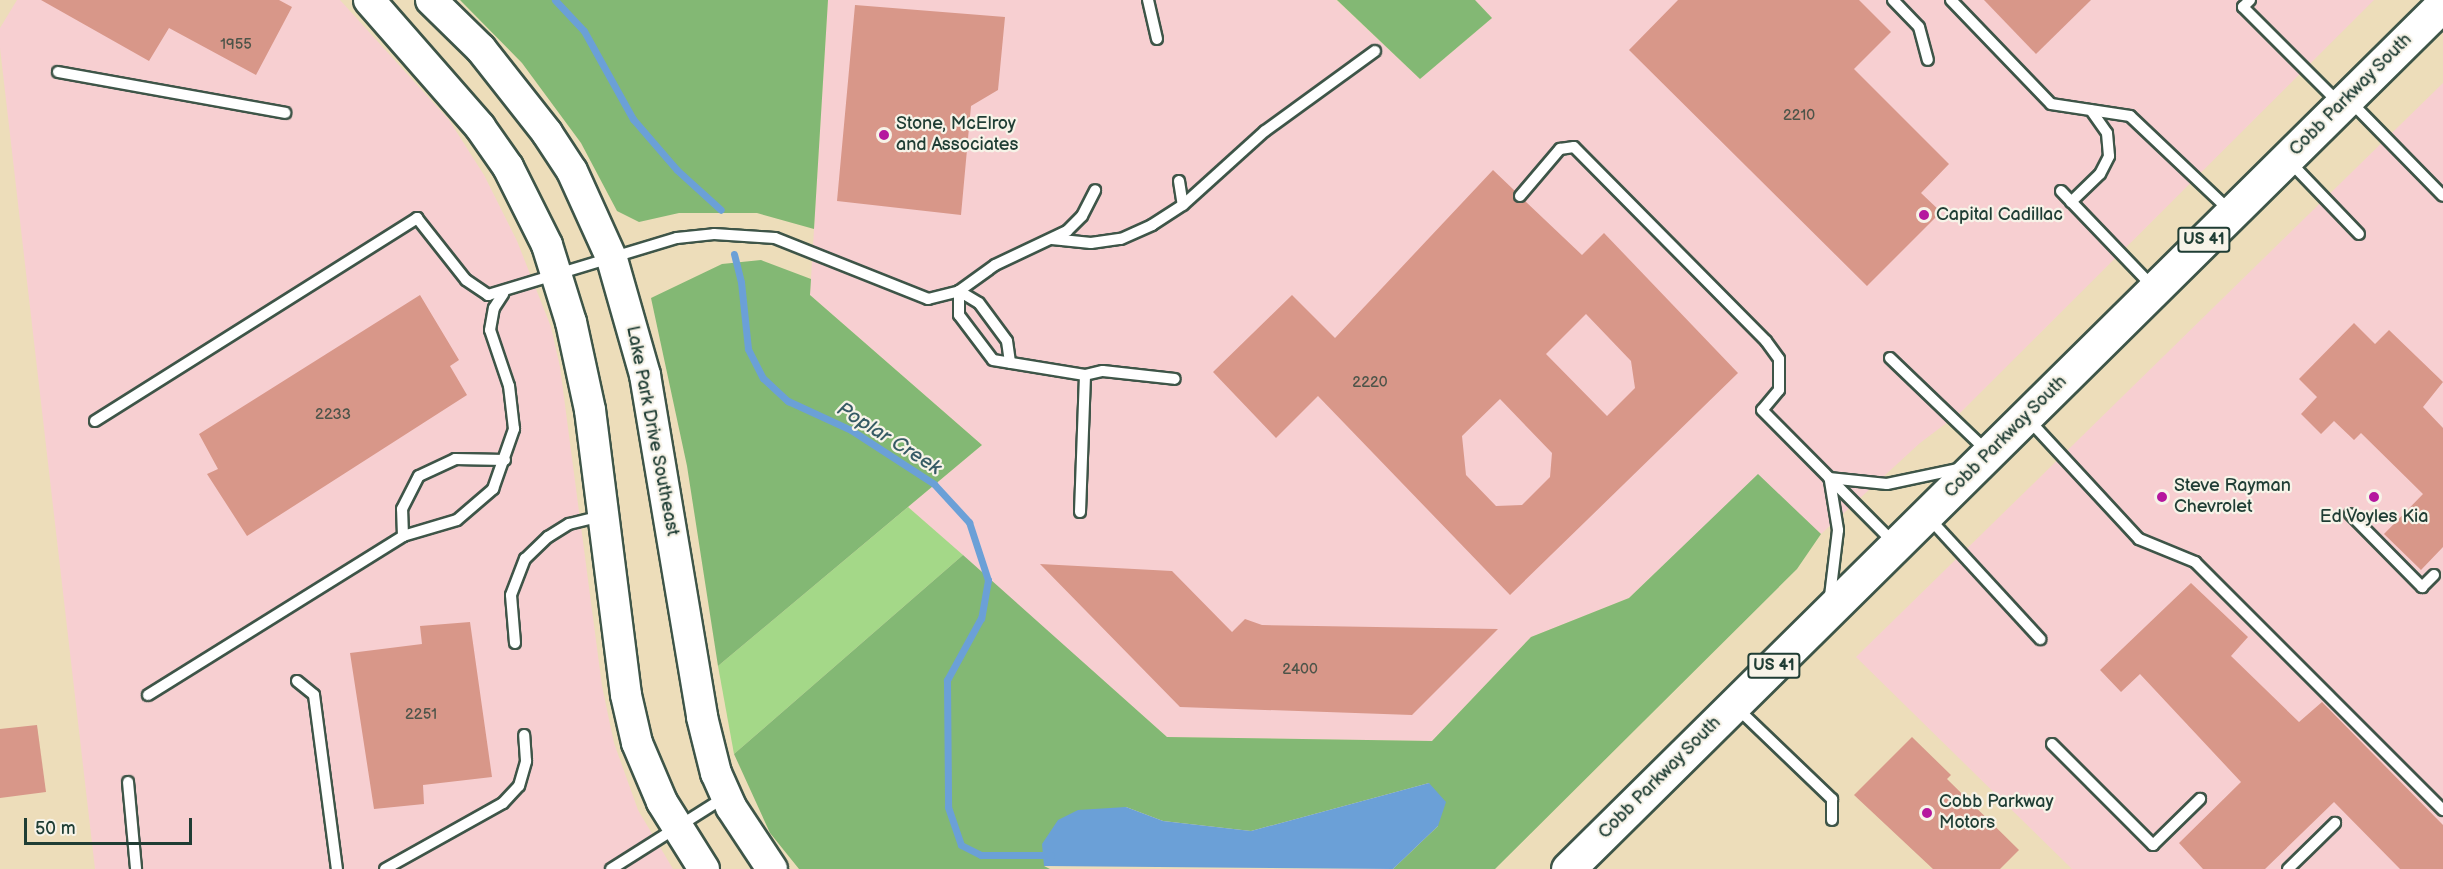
<!DOCTYPE html>
<style>
body{margin:0}
#map{position:relative;width:2443px;height:869px;overflow:hidden;background:#edddba;font-family:"Balsamiq Sans",sans-serif}
div>[style]{position:absolute}
.built>*{inset:0;background:#f7cfd1}
.green>*{inset:0;background:#a4d888}
.forest>*{inset:0;background:#83b874}
.water>*{inset:0;background:#6ba0d7}
.stream>*{height:7px;margin:-3.5px;padding:0 3.5px;transform-origin:3.5px;border-radius:3.5px;background:#6ba0d7}
.building>*{inset:0;background:#d89789}
.roads{filter:drop-shadow(2px 0 #3e5548) drop-shadow(-2px 0 #3e5548) drop-shadow(0 2px #3e5548) drop-shadow(0 -2px #3e5548)}
.lane>*{height:10px;margin:-5px;padding:0 5px;transform-origin:5px;border-radius:5px;background:#fff}
.secondary>*{height:30px;margin:-15px;padding:0 15px;transform-origin:15px;border-radius:15px;background:#fff}
.primary>*{height:33px;margin:-16.5px;padding:0 16.5px;transform-origin:16.5px;border-radius:16.5px;background:#fff}
.dots>*{width:16px;height:16px;translate:-50% -50%;box-sizing:border-box;border:3px solid #f7f3e8;border-radius:50%}
span{translate:-50% -50%;white-space:nowrap;text-align:center;line-height:1.15;-webkit-text-stroke:4.5px #f7f3e8;paint-order:stroke}
.number-label{font-size:15px;color:#4d5449}
.number-label span{-webkit-text-stroke-width:0}
.shield-label span{padding:2px 4px;background:#f7f3e8;border:2px solid;border-radius:4px;-webkit-text-stroke-width:0}
.shield-label{font-size:16px;color:#1f3d34;font-weight:700}
.street-label{font-size:18px;color:#1f3d34}
.poi-label{font-size:18px;color:#1f3d34}
.left{translate:0 -50%;text-align:left}
.water-label{font-size:20px;color:#365b65;font-style:italic}
.scale{position:absolute;left:24px;top:818px;width:168px;height:27px;box-sizing:border-box;border:3px solid #1f3d34;border-top:0;padding-left:8px;font-size:18px;line-height:21px;white-space:nowrap;color:#1f3d34;-webkit-text-stroke:4px #f7f3e8;paint-order:stroke}
</style>
<div id="map">
<div class="built">
<i style="clip-path:polygon(17px 0,340px 0,449px 120px,484px 175px,517px 241px,551px 327px,560px 367px,602px 686px,614px 743px,638px 810px,673px 869px,95px 869px,0 48px,0 28px)"></i>
<i style="clip-path:polygon(828px 0,1336px 0,1420px 79px,1492px 18px,1475px 0,2374px 0,1961px 412px,1920px 443px,1821px 534px,1758px 475px,1629px 598px,1531px 637px,1432px 741px,1167px 737px,908px 507px,982px 445px,810px 295px)"></i>
<i style="clip-path:polygon(2443px 83px,2443px 869px,2072px 869px,1856px 657px)"></i>
</div>
<div class="green">
<i style="clip-path:polygon(908px 507px,963px 555px,734px 754px,718px 666px)"></i>
</div>
<div class="forest">
<i style="clip-path:polygon(460px 0,828px 0,814px 229px,757px 213px,679px 213px,639px 222px,617px 211px,581px 143px,522px 63px)"></i>
<i style="clip-path:polygon(1337px 0,1475px 0,1492px 18px,1420px 79px)"></i>
<i style="clip-path:polygon(761px 260px,811px 279px,810px 295px,982px 445px,718px 666px,687px 466px,651px 298px,722px 264px)"></i>
<i style="clip-path:polygon(1758px 474px,1821px 534px,1797px 569px,1495px 869px,1393px 869px,1438px 826px,1429px 783px,1251px 831px,1163px 821px,1126px 807px,1044px 866px,1050px 869px,799px 869px,770px 833px,734px 754px,963px 555px,1167px 737px,1432px 741px,1531px 637px,1629px 598px)"></i>
</div>
<div class="water">
<i style="clip-path:polygon(1429px 783px,1446px 802px,1438px 826px,1393px 869px,1044px 866px,1042px 844px,1058px 820px,1078px 810px,1126px 807px,1163px 821px,1251px 831px)"></i>
</div>
<div class="stream">
<i style="left:555px;top:0;width:42px;rotate:46.9deg"></i>
<i style="left:584px;top:31px;width:101px;rotate:60.9deg"></i>
<i style="left:633px;top:119px;width:67px;rotate:49.2deg"></i>
<i style="left:677px;top:170px;width:59px;rotate:42.3deg"></i>
<i style="left:734px;top:254px;width:29px;rotate:76deg"></i>
<i style="left:741px;top:282px;width:67px;rotate:84deg"></i>
<i style="left:748px;top:349px;width:33px;rotate:63deg"></i>
<i style="left:763px;top:378px;width:34px;rotate:43deg"></i>
<i style="left:788px;top:401px;width:69px;rotate:24.7deg"></i>
<i style="left:851px;top:430px;width:99px;rotate:33deg"></i>
<i style="left:934px;top:484px;width:52px;rotate:47.4deg"></i>
<i style="left:969px;top:522px;width:61px;rotate:71.9deg"></i>
<i style="left:988px;top:580px;width:39px;rotate:100deg"></i>
<i style="left:981px;top:618px;width:71px;rotate:118.7deg"></i>
<i style="left:947px;top:680px;width:127px;rotate:89.5deg"></i>
<i style="left:948px;top:807px;width:40px;rotate:71.1deg"></i>
<i style="left:961px;top:845px;width:22px;rotate:27deg"></i>
<i style="left:981px;top:855px;width:70px"></i>
</div>
<div class="building">
<i style="clip-path:polygon(41px 0,279px 0,292px 7px,256px 75px,169px 28px,149px 61px)"></i>
<i style="clip-path:polygon(1678px 0,1859px 0,1891px 32px,1854px 69px,1949px 164px,1921px 193px,1941px 212px,1867px 286px,1629px 50px)"></i>
<i style="clip-path:polygon(1984px 0,2091px 0,2036px 54px)"></i>
<i style="clip-path:polygon(855px 5px,1005px 17px,998px 90px,971px 106px,961px 215px,837px 201px)"></i>
<i style="clip-path:polygon(evenodd,1493px 170px,1515px 191px,1515px 201px,1525px 201px,1582px 255px,1604px 233px,1738px 373px,1510px 595px,1318px 396px,1276px 438px,1213px 372px,1292px 295px,1335px 338px,1493px 170px,1586px 314px,1631px 361px,1635px 388px,1607px 416px,1546px 354px,1586px 314px,1493px 170px,1500px 399px,1552px 453px,1550px 477px,1522px 505px,1496px 506px,1466px 475px,1462px 436px,1500px 399px)"></i>
<i style="clip-path:polygon(420px 295px,459px 360px,450px 366px,467px 395px,247px 536px,207px 474px,218px 469px,199px 434px)"></i>
<i style="clip-path:polygon(2354px 323px,2375px 344px,2389px 330px,2443px 382px,2423px 407px,2443px 428px,2443px 547px,2421px 570px,2384px 534px,2423px 494px,2361px 433px,2354px 440px,2334px 421px,2321px 434px,2301px 414px,2317px 397px,2299px 379px)"></i>
<i style="clip-path:polygon(1040px 564px,1172px 571px,1232px 632px,1245px 619px,1262px 625px,1498px 629px,1412px 715px,1180px 707px)"></i>
<i style="clip-path:polygon(2191px 583px,2248px 637px,2231px 656px,2299px 722px,2322px 702px,2443px 825px,2443px 869px,2400px 869px,2334px 802px,2265px 869px,2203px 869px,2179px 843px,2241px 782px,2140px 674px,2121px 692px,2100px 670px)"></i>
<i style="clip-path:polygon(470px 622px,492px 777px,423px 785px,424px 804px,374px 809px,350px 653px,422px 644px,420px 626px)"></i>
<i style="clip-path:polygon(37px 725px,46px 792px,0 798px,0 729px)"></i>
<i style="clip-path:polygon(1912px 737px,1951px 775px,1947px 779px,2019px 850px,2000px 869px,1933px 869px,1854px 795px)"></i>
</div>
<div class="roads">
<div class="lane">
<i style="left:1148px;top:0;width:40px;rotate:77deg"></i>
<i style="left:1893px;top:0;width:37px;rotate:46deg"></i>
<i style="left:1919px;top:27px;width:34px;rotate:75deg"></i>
<i style="left:1951px;top:0;width:144px;rotate:46.1deg"></i>
<i style="left:2051px;top:104px;width:80px;rotate:8.6deg"></i>
<i style="left:2130px;top:116px;width:138px;rotate:43.5deg"></i>
<i style="left:2250px;top:0;width:10px;rotate:135deg"></i>
<i style="left:2243px;top:7px;width:134px;rotate:45deg"></i>
<i style="left:58px;top:72px;width:231px;rotate:10.2deg"></i>
<i style="left:2349px;top:100px;width:134px;rotate:45.6deg"></i>
<i style="left:2289px;top:161px;width:101px;rotate:46.2deg"></i>
<i style="left:1179px;top:181px;width:24px;rotate:81deg"></i>
<i style="left:2061px;top:191px;width:133px;rotate:46.2deg"></i>
<i style="left:1520px;top:196px;width:62px;rotate:-49.6deg"></i>
<i style="left:1560px;top:149px;width:14px;rotate:-8deg"></i>
<i style="left:1574px;top:147px;width:273px;rotate:45.3deg"></i>
<i style="left:1766px;top:341px;width:22px;rotate:54deg"></i>
<i style="left:1779px;top:359px;width:31px;rotate:90deg"></i>
<i style="left:1779px;top:390px;width:26px;rotate:130deg"></i>
<i style="left:1762px;top:410px;width:186px;rotate:45.2deg"></i>
<i style="left:2071px;top:202px;width:40px;rotate:-44deg"></i>
<i style="left:2100px;top:174px;width:20px;rotate:-63deg"></i>
<i style="left:2109px;top:156px;width:23px;rotate:-95deg"></i>
<i style="left:2107px;top:133px;width:28px;rotate:-125deg"></i>
<i style="left:1052px;top:239px;width:39px;rotate:6deg"></i>
<i style="left:1091px;top:243px;width:30px;rotate:-8deg"></i>
<i style="left:1121px;top:239px;width:34px;rotate:-24deg"></i>
<i style="left:1152px;top:225px;width:37px;rotate:-33deg"></i>
<i style="left:1183px;top:205px;width:110px;rotate:-42.1deg"></i>
<i style="left:1265px;top:131px;width:136px;rotate:-36deg"></i>
<i style="left:959px;top:291px;width:24px;rotate:90deg"></i>
<i style="left:959px;top:315px;width:56px;rotate:52.9deg"></i>
<i style="left:993px;top:360px;width:93px;rotate:9.3deg"></i>
<i style="left:1085px;top:375px;width:18px;rotate:-13deg"></i>
<i style="left:1103px;top:371px;width:72px;rotate:6.3deg"></i>
<i style="left:959px;top:291px;width:23px;rotate:31deg"></i>
<i style="left:979px;top:303px;width:47px;rotate:53.6deg"></i>
<i style="left:1007px;top:341px;width:22px;rotate:82deg"></i>
<i style="left:1890px;top:358px;width:134px;rotate:43.8deg"></i>
<i style="left:2027px;top:418px;width:165px;rotate:47.2deg"></i>
<i style="left:2139px;top:539px;width:61px;rotate:22.3deg"></i>
<i style="left:2195px;top:562px;width:351px;rotate:45deg"></i>
<i style="left:95px;top:421px;width:381px;rotate:-32.2deg"></i>
<i style="left:417px;top:218px;width:79px;rotate:51.7deg"></i>
<i style="left:466px;top:280px;width:27px;rotate:34deg"></i>
<i style="left:488px;top:295px;width:197px;rotate:-16.8deg"></i>
<i style="left:677px;top:238px;width:37px;rotate:-6deg"></i>
<i style="left:714px;top:234px;width:61px;rotate:3.8deg"></i>
<i style="left:775px;top:238px;width:165px;rotate:21.7deg"></i>
<i style="left:928px;top:299px;width:32px;rotate:-14deg"></i>
<i style="left:959px;top:291px;width:44px;rotate:-35.8deg"></i>
<i style="left:995px;top:265px;width:80px;rotate:-25.3deg"></i>
<i style="left:1067px;top:231px;width:21px;rotate:-45deg"></i>
<i style="left:1082px;top:216px;width:29px;rotate:-63deg"></i>
<i style="left:1829px;top:478px;width:58px;rotate:5.9deg"></i>
<i style="left:1887px;top:484px;width:73px;rotate:-11.9deg"></i>
<i style="left:1830px;top:481px;width:50px;rotate:80.7deg"></i>
<i style="left:1838px;top:530px;width:66px;rotate:96.9deg"></i>
<i style="left:1080px;top:512px;width:137px;rotate:-87.9deg"></i>
<i style="left:2350px;top:514px;width:103px;rotate:45.4deg"></i>
<i style="left:2422px;top:587px;width:17px;rotate:-45deg"></i>
<i style="left:1928px;top:517px;width:166px;rotate:47.4deg"></i>
<i style="left:403px;top:536px;width:27px;rotate:-92deg"></i>
<i style="left:402px;top:509px;width:37px;rotate:-63deg"></i>
<i style="left:419px;top:476px;width:40px;rotate:-25deg"></i>
<i style="left:455px;top:459px;width:50px;rotate:1.1deg"></i>
<i style="left:515px;top:643px;width:48px;rotate:-94.8deg"></i>
<i style="left:511px;top:595px;width:39px;rotate:-69deg"></i>
<i style="left:525px;top:559px;width:32px;rotate:-44deg"></i>
<i style="left:548px;top:537px;width:25px;rotate:-32deg"></i>
<i style="left:569px;top:524px;width:34px;rotate:-14deg"></i>
<i style="left:297px;top:681px;width:22px;rotate:39deg"></i>
<i style="left:314px;top:695px;width:176px;rotate:82.5deg"></i>
<i style="left:148px;top:695px;width:301px;rotate:-31.9deg"></i>
<i style="left:403px;top:536px;width:56px;rotate:-16.5deg"></i>
<i style="left:457px;top:520px;width:48px;rotate:-40.7deg"></i>
<i style="left:493px;top:489px;width:64px;rotate:-70.7deg"></i>
<i style="left:514px;top:429px;width:43px;rotate:-96.6deg"></i>
<i style="left:509px;top:386px;width:59px;rotate:-108.7deg"></i>
<i style="left:490px;top:330px;width:22px;rotate:-80deg"></i>
<i style="left:494px;top:308px;width:17px;rotate:-57deg"></i>
<i style="left:1737px;top:708px;width:132px;rotate:43.8deg"></i>
<i style="left:1832px;top:799px;width:21px;rotate:90deg"></i>
<i style="left:2052px;top:744px;width:143px;rotate:45deg"></i>
<i style="left:2153px;top:845px;width:66px;rotate:-44.4deg"></i>
<i style="left:128px;top:782px;width:87px;rotate:84.7deg"></i>
<i style="left:385px;top:869px;width:135px;rotate:-29.2deg"></i>
<i style="left:503px;top:803px;width:23px;rotate:-47deg"></i>
<i style="left:519px;top:786px;width:26px;rotate:-74deg"></i>
<i style="left:526px;top:761px;width:26px;rotate:-94deg"></i>
<i style="left:611px;top:869px;width:135px;rotate:-32.3deg"></i>
<i style="left:2288px;top:869px;width:66px;rotate:-44.4deg"></i>
</div>
<div class="secondary">
<i style="left:369px;top:0;width:169px;rotate:48.8deg"></i>
<i style="left:480px;top:127px;width:49px;rotate:55deg"></i>
<i style="left:508px;top:167px;width:87px;rotate:63.4deg"></i>
<i style="left:547px;top:245px;width:81px;rotate:72.7deg"></i>
<i style="left:571px;top:322px;width:90px;rotate:77.8deg"></i>
<i style="left:590px;top:410px;width:287px;rotate:82.8deg"></i>
<i style="left:626px;top:695px;width:49px;rotate:77.1deg"></i>
<i style="left:637px;top:743px;width:64px;rotate:67deg"></i>
<i style="left:662px;top:802px;width:79px;rotate:57.9deg"></i>
<i style="left:431px;top:0;width:70px;rotate:44.4deg"></i>
<i style="left:481px;top:49px;width:107px;rotate:51.8deg"></i>
<i style="left:547px;top:133px;width:45px;rotate:56.7deg"></i>
<i style="left:572px;top:171px;width:97px;rotate:65.6deg"></i>
<i style="left:612px;top:259px;width:121px;rotate:74.1deg"></i>
<i style="left:645px;top:375px;width:347px;rotate:80.5deg"></i>
<i style="left:702px;top:717px;width:58px;rotate:76deg"></i>
<i style="left:716px;top:773px;width:37px;rotate:66deg"></i>
<i style="left:731px;top:807px;width:74px;rotate:56.5deg"></i>
</div>
<div class="primary">
<i style="left:1568px;top:869px;width:1230px;rotate:-44.67deg"></i>
</div>
</div>
<div class="dots">
<i style="left:884px;top:135px;background:#b5179e"></i>
<i style="left:1924px;top:215px;background:#b5179e"></i>
<i style="left:2162px;top:497px;background:#b5179e"></i>
<i style="left:2374px;top:497px;background:#b5179e"></i>
<i style="left:1927px;top:813px;background:#b5179e"></i>
</div>
<div class="number-label">
<span style="left:236px;top:45px">1955</span>
<span style="left:1799px;top:116px">2210</span>
<span style="left:1370px;top:383px">2220</span>
<span style="left:333px;top:415px">2233</span>
<span style="left:1300px;top:670px">2400</span>
<span style="left:421px;top:715px">2251</span>
</div>
<div class="shield-label">
<span style="left:2204px;top:240px">US 41</span>
<span style="left:1774px;top:666px">US 41</span>
</div>
<div class="street-label">
<span style="left:2351px;top:95px;rotate:-45deg">Cobb Parkway South</span>
<span style="left:652px;top:431px;rotate:79deg">Lake Park Drive Southeast</span>
<span style="left:2006px;top:437px;rotate:-45deg">Cobb Parkway South</span>
<span style="left:1660px;top:778px;rotate:-45deg">Cobb Parkway South</span>
</div>
<div class="poi-label">
<span class="left" style="left:896px;top:135px">Stone, McElroy<br>and Associates</span>
<span class="left" style="left:1936px;top:215px">Capital Cadillac</span>
<span class="left" style="left:2174px;top:497px">Steve Rayman<br>Chevrolet</span>
<span style="left:2374px;top:517px">Ed Voyles Kia</span>
<span class="left" style="left:1939px;top:813px">Cobb Parkway<br>Motors</span>
</div>
<div class="water-label">
<span style="left:889px;top:439px;rotate:32deg">Poplar Creek</span>
</div>
<div class="scale">50 m</div>
</div>
